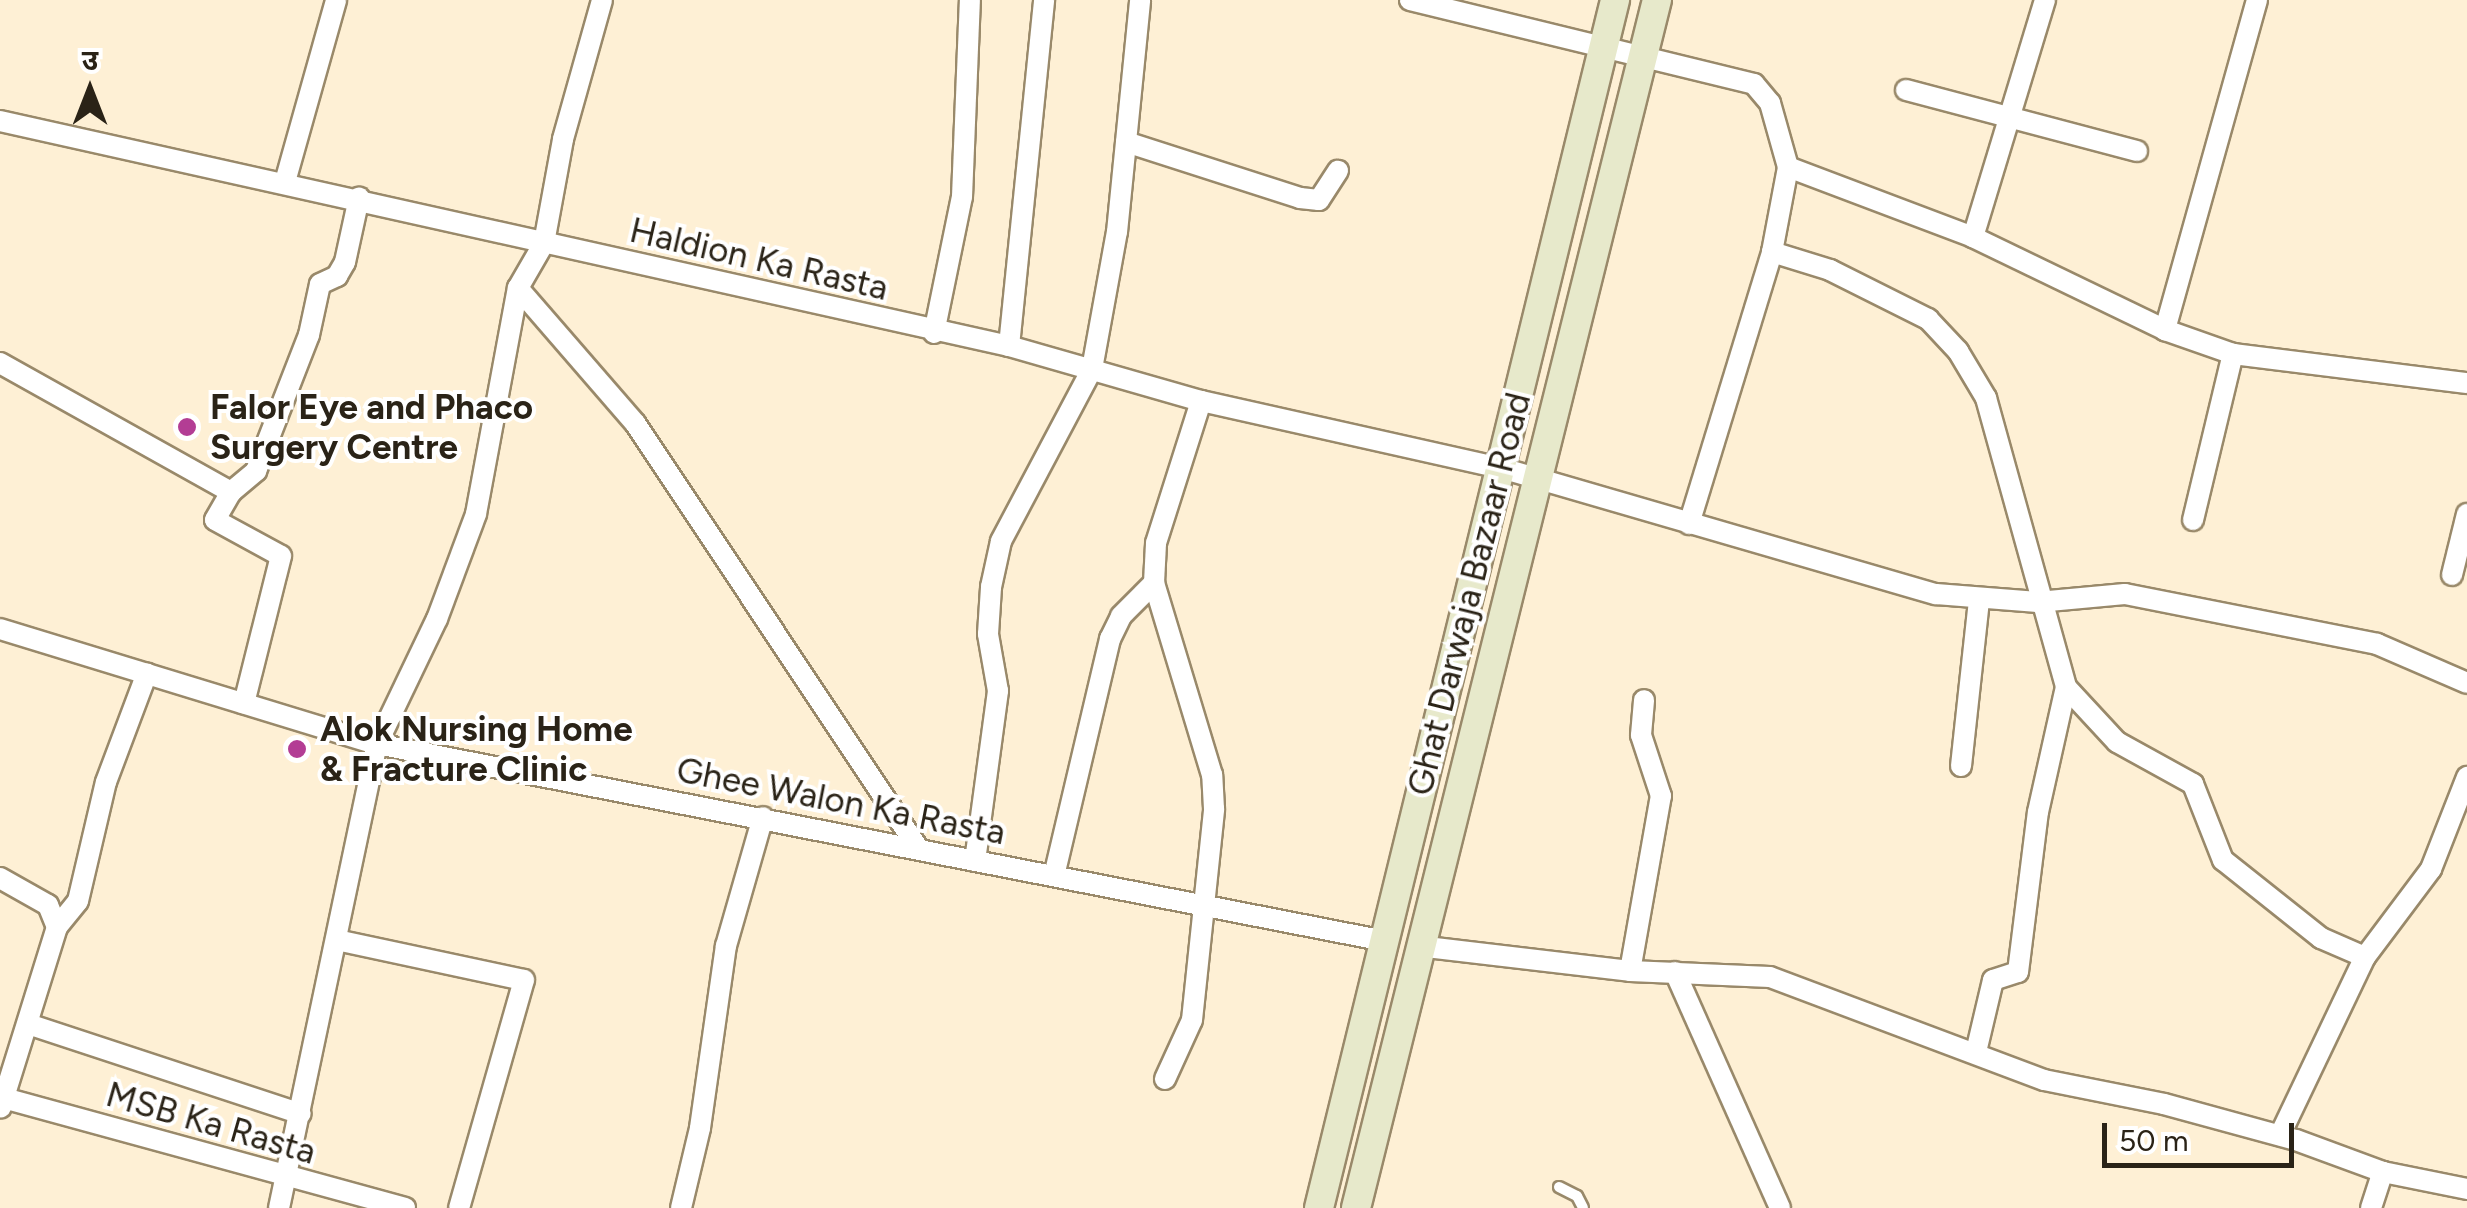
<!DOCTYPE html>
<meta charset="utf-8">
<style>
body{margin:0}
#map{position:relative;width:2467px;height:1208px;overflow:hidden;background:#fef0d5;font-family:Figtree,"Noto Sans Devanagari",sans-serif}
div>[style]{position:absolute}
.roads{filter:drop-shadow(2px 0 #99896a) drop-shadow(-2px 0 #99896a) drop-shadow(0 2px #99896a) drop-shadow(0 -2px #99896a)}
.lane>*{height:10px;margin:-5px;padding:0 5px;transform-origin:5px;border-radius:5px;background:#fff}
.street>*{height:20px;margin:-10px;padding:0 10px;transform-origin:10px;border-radius:10px;background:#fff}
.secondary>*{height:28px;margin:-14px;padding:0 14px;transform-origin:14px;border-radius:14px;background:#e7e9cb}
.dots>*{width:28px;height:28px;translate:-50% -50%;box-sizing:border-box;border:5px solid #fff;border-radius:50%}
span{translate:-50% -50%;white-space:nowrap;text-align:center;line-height:1.15;-webkit-text-stroke:8px #fff;paint-order:stroke}
.street-label{font-size:35px;color:#2a2317}
.poi-label{font-size:35px;color:#2a2317;font-weight:700}
.left{translate:0 -50%;text-align:left}
.north{position:absolute;left:40px;top:40px;width:100px;height:100px;-webkit-text-stroke:8px #fff;paint-order:stroke;rotate:0deg;font-size:28px;font-weight:700;line-height:40px;text-align:center;color:#2a2317}
.north::after{content:'';display:block;margin:auto;width:35px;height:45px;background:#2a2317;clip-path:polygon(50% 0,100% 100%,50% 72%,0 100%)}
.scale{position:absolute;left:2102px;top:1123px;width:192px;height:45px;box-sizing:border-box;border:5px solid #2a2317;border-top:0;padding-left:12px;font-size:30px;line-height:35px;white-space:nowrap;color:#2a2317;-webkit-text-stroke:8px #fff;paint-order:stroke}
</style>
<div id="map">
<div class="roads">
<div class="lane">
<i style="left:1559px;top:1187px;width:20px;rotate:27deg"></i>
<i style="left:1577px;top:1196px;width:13px;rotate:63deg"></i>
</div>
<div class="street">
<i style="left:1410px;top:0;width:354px;rotate:13.7deg"></i>
<i style="left:1754px;top:84px;width:25px;rotate:50deg"></i>
<i style="left:1770px;top:103px;width:66px;rotate:74.3deg"></i>
<i style="left:2257px;top:0;width:343px;rotate:105.6deg"></i>
<i style="left:2165px;top:330px;width:72px;rotate:19.4deg"></i>
<i style="left:2233px;top:354px;width:236px;rotate:7.1deg"></i>
<i style="left:1906px;top:90px;width:239px;rotate:14.8deg"></i>
<i style="left:0;top:121px;width:1034px;rotate:12.57deg"></i>
<i style="left:1009px;top:346px;width:200px;rotate:16deg"></i>
<i style="left:1201px;top:401px;width:307px;rotate:12.6deg"></i>
<i style="left:1501px;top:468px;width:453px;rotate:16.2deg"></i>
<i style="left:1936px;top:594px;width:102px;rotate:4.5deg"></i>
<i style="left:2038px;top:602px;width:87px;rotate:-5.3deg"></i>
<i style="left:2125px;top:594px;width:257px;rotate:11.2deg"></i>
<i style="left:2377px;top:644px;width:98px;rotate:23.4deg"></i>
<i style="left:1126px;top:142px;width:183px;rotate:17.8deg"></i>
<i style="left:1300px;top:198px;width:19px;rotate:6deg"></i>
<i style="left:1319px;top:200px;width:35px;rotate:-57deg"></i>
<i style="left:285px;top:182px;width:189px;rotate:-74.3deg"></i>
<i style="left:1973px;top:237px;width:248px;rotate:-73.1deg"></i>
<i style="left:1772px;top:252px;width:61px;rotate:17.2deg"></i>
<i style="left:1830px;top:270px;width:110px;rotate:26.6deg"></i>
<i style="left:1928px;top:319px;width:44px;rotate:46.8deg"></i>
<i style="left:1958px;top:351px;width:55px;rotate:59.2deg"></i>
<i style="left:1986px;top:398px;width:300px;rotate:74.5deg"></i>
<i style="left:2066px;top:687px;width:75px;rotate:47.2deg"></i>
<i style="left:2117px;top:742px;width:87px;rotate:28.9deg"></i>
<i style="left:2193px;top:784px;width:82px;rotate:68.5deg"></i>
<i style="left:2223px;top:860px;width:125px;rotate:38.5deg"></i>
<i style="left:2321px;top:938px;width:48px;rotate:23.4deg"></i>
<i style="left:518px;top:288px;width:179px;rotate:49.1deg"></i>
<i style="left:635px;top:423px;width:511px;rotate:56.34deg"></i>
<i style="left:934px;top:333px;width:139px;rotate:-78.4deg"></i>
<i style="left:962px;top:197px;width:197px;rotate:-87.7deg"></i>
<i style="left:1009px;top:346px;width:348px;rotate:-84.2deg"></i>
<i style="left:0;top:363px;width:265px;rotate:29.2deg"></i>
<i style="left:231px;top:492px;width:33px;rotate:-40deg"></i>
<i style="left:256px;top:471px;width:146px;rotate:-68.7deg"></i>
<i style="left:309px;top:335px;width:52px;rotate:-77.8deg"></i>
<i style="left:320px;top:284px;width:19px;rotate:-25deg"></i>
<i style="left:337px;top:276px;width:16px;rotate:-60deg"></i>
<i style="left:345px;top:262px;width:66px;rotate:-77.7deg"></i>
<i style="left:231px;top:492px;width:32px;rotate:120deg"></i>
<i style="left:215px;top:520px;width:75px;rotate:28.6deg"></i>
<i style="left:281px;top:556px;width:152px;rotate:104.1deg"></i>
<i style="left:2193px;top:520px;width:171px;rotate:-76.5deg"></i>
<i style="left:1689px;top:524px;width:284px;rotate:-73deg"></i>
<i style="left:1772px;top:252px;width:86px;rotate:-79.3deg"></i>
<i style="left:1788px;top:167px;width:198px;rotate:20.7deg"></i>
<i style="left:1973px;top:237px;width:213px;rotate:25.8deg"></i>
<i style="left:2452px;top:575px;width:63px;rotate:-76.2deg"></i>
<i style="left:0;top:629px;width:394px;rotate:17deg"></i>
<i style="left:377px;top:744px;width:1027px;rotate:11.06deg"></i>
<i style="left:1961px;top:766px;width:166px;rotate:-83.8deg"></i>
<i style="left:975px;top:861px;width:172px;rotate:-82.3deg"></i>
<i style="left:998px;top:691px;width:58px;rotate:-100deg"></i>
<i style="left:988px;top:634px;width:47px;rotate:-86.3deg"></i>
<i style="left:991px;top:587px;width:47px;rotate:-77.7deg"></i>
<i style="left:1001px;top:541px;width:195px;rotate:-62.1deg"></i>
<i style="left:1092px;top:369px;width:139px;rotate:-79.7deg"></i>
<i style="left:1117px;top:232px;width:233px;rotate:-84.3deg"></i>
<i style="left:1054px;top:876px;width:244px;rotate:-76.7deg"></i>
<i style="left:1110px;top:639px;width:25px;rotate:-64deg"></i>
<i style="left:1121px;top:616px;width:47px;rotate:-45deg"></i>
<i style="left:0;top:878px;width:55px;rotate:29.4deg"></i>
<i style="left:48px;top:905px;width:24px;rotate:68deg"></i>
<i style="left:57px;top:927px;width:189px;rotate:107.3deg"></i>
<i style="left:57px;top:927px;width:33px;rotate:-51deg"></i>
<i style="left:78px;top:901px;width:122px;rotate:-76.8deg"></i>
<i style="left:106px;top:782px;width:116px;rotate:-69.4deg"></i>
<i style="left:337px;top:940px;width:191px;rotate:12.1deg"></i>
<i style="left:524px;top:980px;width:237px;rotate:105.9deg"></i>
<i style="left:1418px;top:946px;width:213px;rotate:6.7deg"></i>
<i style="left:1630px;top:971px;width:140px;rotate:2.5deg"></i>
<i style="left:1770px;top:977px;width:293px;rotate:20.6deg"></i>
<i style="left:2044px;top:1080px;width:122px;rotate:11.3deg"></i>
<i style="left:2164px;top:1104px;width:137px;rotate:15.3deg"></i>
<i style="left:2296px;top:1140px;width:93px;rotate:20.2deg"></i>
<i style="left:2383px;top:1172px;width:86px;rotate:11.4deg"></i>
<i style="left:1630px;top:971px;width:178px;rotate:-80deg"></i>
<i style="left:1661px;top:796px;width:64px;rotate:-108.2deg"></i>
<i style="left:1641px;top:735px;width:35px;rotate:-85deg"></i>
<i style="left:1675px;top:972px;width:258px;rotate:66deg"></i>
<i style="left:28px;top:1024px;width:287px;rotate:18.2deg"></i>
<i style="left:1976px;top:1052px;width:74px;rotate:-76.7deg"></i>
<i style="left:1993px;top:980px;width:26px;rotate:-18deg"></i>
<i style="left:2018px;top:972px;width:161px;rotate:-82.9deg"></i>
<i style="left:2038px;top:812px;width:128px;rotate:-77.4deg"></i>
<i style="left:1165px;top:1079px;width:65px;rotate:-65.4deg"></i>
<i style="left:1192px;top:1020px;width:212px;rotate:-84deg"></i>
<i style="left:1214px;top:809px;width:34px;rotate:-93deg"></i>
<i style="left:1212px;top:775px;width:201px;rotate:-106.8deg"></i>
<i style="left:1154px;top:583px;width:40px;rotate:-87.1deg"></i>
<i style="left:1156px;top:543px;width:149px;rotate:-72.4deg"></i>
<i style="left:0;top:1097px;width:420px;rotate:15.3deg"></i>
<i style="left:2280px;top:1135px;width:197px;rotate:-64.5deg"></i>
<i style="left:2365px;top:957px;width:110px;rotate:-53.1deg"></i>
<i style="left:2431px;top:869px;width:99px;rotate:-68.6deg"></i>
<i style="left:279px;top:1208px;width:474px;rotate:-78.1deg"></i>
<i style="left:377px;top:744px;width:139px;rotate:-64.4deg"></i>
<i style="left:437px;top:619px;width:112px;rotate:-69.6deg"></i>
<i style="left:476px;top:514px;width:230px;rotate:-79.5deg"></i>
<i style="left:518px;top:288px;width:52px;rotate:-60deg"></i>
<i style="left:544px;top:243px;width:106px;rotate:-79.6deg"></i>
<i style="left:563px;top:139px;width:144px;rotate:-74.3deg"></i>
<i style="left:681px;top:1208px;width:82px;rotate:-76.6deg"></i>
<i style="left:700px;top:1128px;width:184px;rotate:-81.9deg"></i>
<i style="left:726px;top:946px;width:134px;rotate:-74deg"></i>
<i style="left:2371px;top:1208px;width:38px;rotate:-72deg"></i>
</div>
<div class="secondary">
<i style="left:1319px;top:1208px;width:1244px;rotate:-76.23deg"></i>
<i style="left:1356px;top:1208px;width:1245px;rotate:-76.01deg"></i>
</div>
</div>
<div class="dots">
<i style="left:187px;top:427px;background:#b33d94"></i>
<i style="left:297px;top:749px;background:#b33d94"></i>
</div>
<div class="street-label">
<span style="left:759px;top:259px;rotate:13deg">Haldion Ka Rasta</span>
<span style="left:1469px;top:594px;rotate:-76deg">Ghat Darwaja Bazaar Road</span>
<span style="left:841px;top:801px;rotate:11deg">Ghee Walon Ka Rasta</span>
<span style="left:211px;top:1123px;rotate:16deg">MSB Ka Rasta</span>
</div>
<div class="poi-label">
<span class="left" style="left:210px;top:427px">Falor Eye and Phaco<br>Surgery Centre</span>
<span class="left" style="left:320px;top:749px">Alok Nursing Home<br>&amp; Fracture Clinic</span>
</div>
<div class="north">उ</div>
<div class="scale">50 m</div>
</div>
